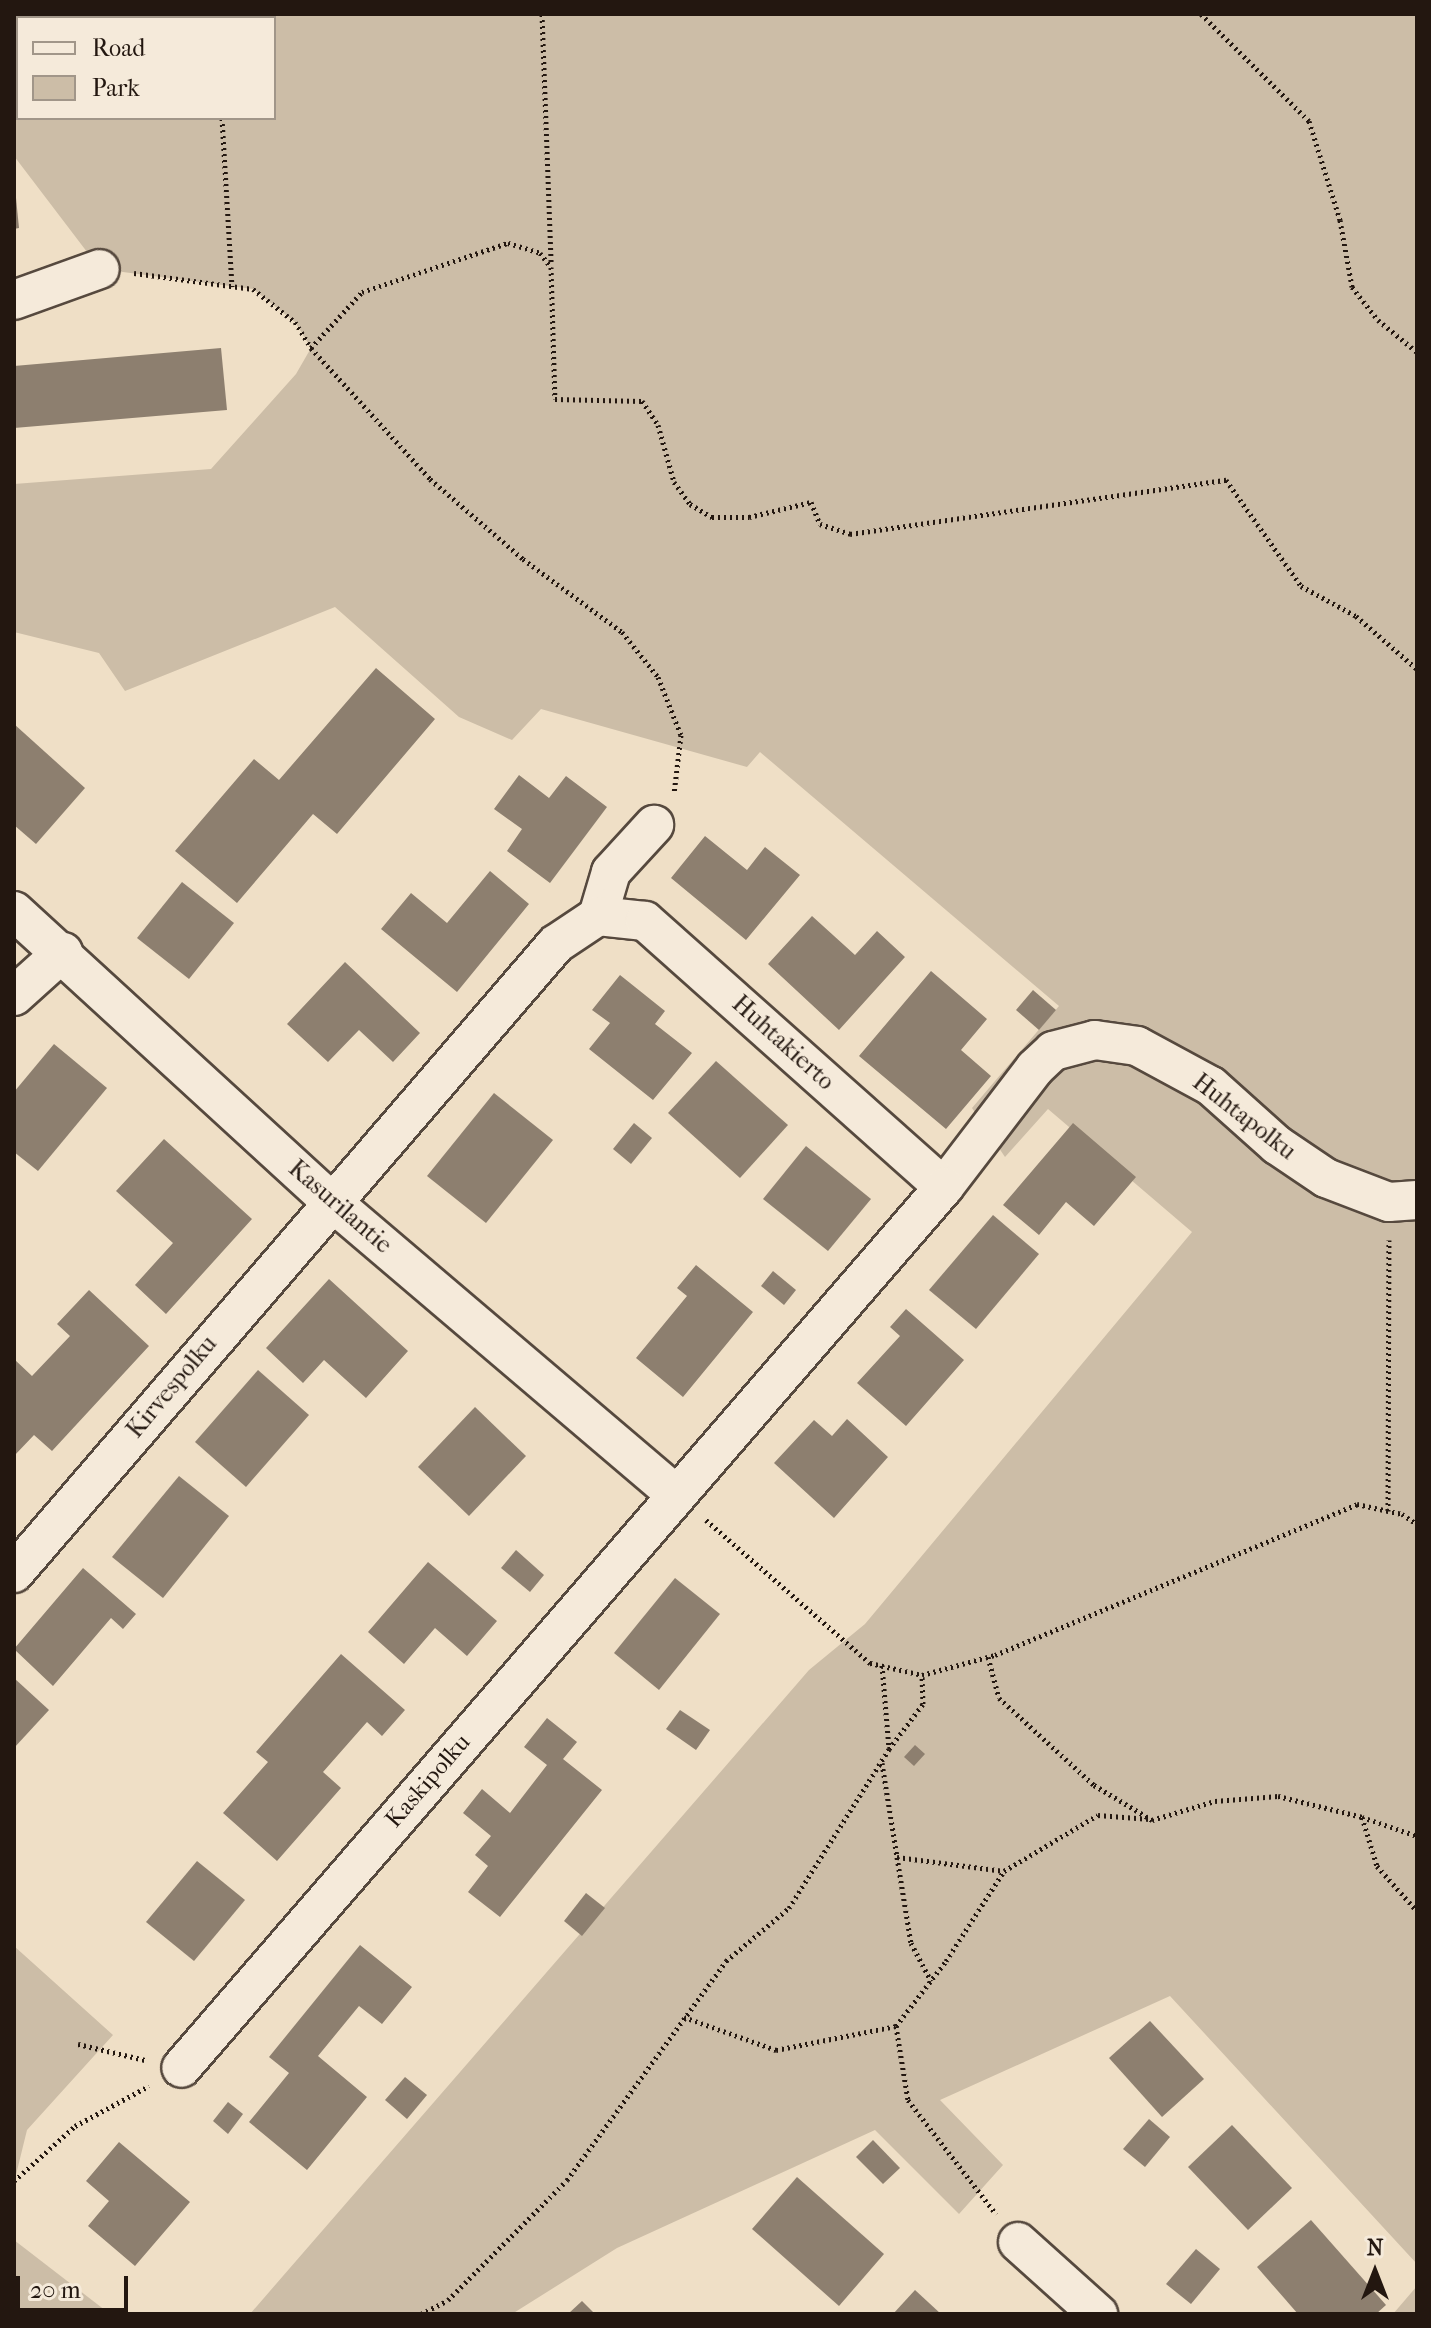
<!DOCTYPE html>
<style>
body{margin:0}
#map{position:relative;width:1431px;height:2328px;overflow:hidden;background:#efdfc6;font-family:"IM FELL French Canon",serif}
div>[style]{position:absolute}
.green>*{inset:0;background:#ccbda7}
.building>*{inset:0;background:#8d7f6f}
.path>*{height:5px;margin-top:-2.5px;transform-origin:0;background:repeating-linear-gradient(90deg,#231710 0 2px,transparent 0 6px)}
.roads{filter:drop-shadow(2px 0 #56493e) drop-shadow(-2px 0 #56493e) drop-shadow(0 2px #56493e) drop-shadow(0 -2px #56493e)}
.minor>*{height:38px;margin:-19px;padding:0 19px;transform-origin:19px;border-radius:19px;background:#f5eada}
span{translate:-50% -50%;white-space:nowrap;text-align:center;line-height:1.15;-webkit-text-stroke:6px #f5eada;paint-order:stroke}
.street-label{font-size:24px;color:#231710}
.frame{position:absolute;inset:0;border:16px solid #231710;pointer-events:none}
.legend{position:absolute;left:16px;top:16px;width:260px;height:104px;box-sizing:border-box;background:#f5eada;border:2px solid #a19689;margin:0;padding:10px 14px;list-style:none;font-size:24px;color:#231710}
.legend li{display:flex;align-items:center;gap:16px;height:40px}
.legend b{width:40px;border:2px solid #a19689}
.north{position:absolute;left:1335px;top:2232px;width:80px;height:80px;-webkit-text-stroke:6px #f5eada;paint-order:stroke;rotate:0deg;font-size:22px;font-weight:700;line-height:32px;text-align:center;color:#231710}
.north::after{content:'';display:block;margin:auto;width:28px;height:36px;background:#231710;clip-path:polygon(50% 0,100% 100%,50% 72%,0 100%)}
.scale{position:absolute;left:16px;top:2276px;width:112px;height:36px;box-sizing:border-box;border:4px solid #231710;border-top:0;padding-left:10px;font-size:24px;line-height:28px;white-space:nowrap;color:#231710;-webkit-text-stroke:6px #f5eada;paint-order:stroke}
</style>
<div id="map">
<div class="green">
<i style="clip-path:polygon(evenodd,14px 14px,1417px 14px,1417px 2264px,1170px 1996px,940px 2100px,1003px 2165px,959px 2214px,875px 2130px,617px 2248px,512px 2314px,250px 2314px,809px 1670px,865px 1624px,1192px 1232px,1048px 1109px,1005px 1157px,972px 1108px,1059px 1006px,760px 752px,747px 767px,541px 709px,512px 740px,459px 717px,335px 607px,125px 691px,99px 653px,14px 632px,14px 484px,211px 469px,296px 374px,311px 348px,295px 322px,253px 289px,100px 269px,14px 156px,14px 14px,18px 18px,274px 18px,274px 118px,18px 118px,18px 18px)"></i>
<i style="clip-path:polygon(14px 1946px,113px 2035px,27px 2130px,14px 2183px)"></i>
<i style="clip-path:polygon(14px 2240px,110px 2314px,14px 2314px)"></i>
<i style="clip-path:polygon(1417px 2286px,1417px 2314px,1393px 2314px)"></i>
</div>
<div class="building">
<i style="clip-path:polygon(16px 198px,19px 228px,14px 229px,14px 199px)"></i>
<i style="clip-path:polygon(221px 348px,227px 410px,14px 428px,14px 366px)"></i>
<i style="clip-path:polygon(376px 668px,435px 719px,337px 834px,313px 814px,237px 903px,175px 851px,254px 759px,279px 780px)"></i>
<i style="clip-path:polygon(14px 724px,85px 788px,36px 844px,14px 825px)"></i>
<i style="clip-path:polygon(519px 775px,549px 798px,566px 776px,607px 807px,550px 883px,507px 851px,522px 829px,494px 809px)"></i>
<i style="clip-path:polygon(705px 836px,747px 870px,765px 847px,800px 875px,746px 940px,671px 878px)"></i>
<i style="clip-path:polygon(490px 871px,529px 904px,457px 992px,381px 929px,411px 893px,447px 923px)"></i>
<i style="clip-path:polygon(182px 882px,234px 923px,189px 979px,137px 938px)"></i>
<i style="clip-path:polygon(812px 916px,855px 955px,877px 931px,905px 957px,839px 1030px,768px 964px)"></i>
<i style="clip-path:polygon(345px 962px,420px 1033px,393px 1062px,359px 1030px,328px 1062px,287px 1024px)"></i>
<i style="clip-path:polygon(931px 971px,987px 1019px,961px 1050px,991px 1076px,946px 1129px,859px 1056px)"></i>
<i style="clip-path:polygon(620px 975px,665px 1011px,655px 1024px,692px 1053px,653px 1100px,589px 1049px,610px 1023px,592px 1010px)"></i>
<i style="clip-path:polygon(1033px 990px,1056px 1010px,1039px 1030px,1016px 1010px)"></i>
<i style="clip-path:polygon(54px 1044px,107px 1088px,38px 1171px,14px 1152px,14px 1092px)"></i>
<i style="clip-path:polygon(716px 1061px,788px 1125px,740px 1178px,668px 1113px)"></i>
<i style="clip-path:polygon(494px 1093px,553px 1140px,486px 1223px,427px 1176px)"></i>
<i style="clip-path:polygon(634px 1123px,652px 1138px,631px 1164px,613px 1149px)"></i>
<i style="clip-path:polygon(1073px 1123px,1136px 1177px,1094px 1226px,1066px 1202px,1039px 1235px,1003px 1205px)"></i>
<i style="clip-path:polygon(164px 1139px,252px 1219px,166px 1314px,135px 1285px,173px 1243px,116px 1191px)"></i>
<i style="clip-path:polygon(806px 1146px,871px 1199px,828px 1251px,763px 1199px)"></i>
<i style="clip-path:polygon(993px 1215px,1039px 1254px,976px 1329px,929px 1290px)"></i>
<i style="clip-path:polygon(696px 1265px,753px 1312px,683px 1397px,636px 1358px,687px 1296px,677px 1288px)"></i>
<i style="clip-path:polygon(773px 1271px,796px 1290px,784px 1305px,761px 1286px)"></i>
<i style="clip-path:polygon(329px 1279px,408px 1351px,366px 1398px,324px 1360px,303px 1383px,266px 1348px)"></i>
<i style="clip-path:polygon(89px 1290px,149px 1346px,52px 1451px,34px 1435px,14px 1456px,14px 1359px,32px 1376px,70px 1336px,57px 1324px)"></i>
<i style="clip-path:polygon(906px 1309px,964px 1360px,906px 1426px,857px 1383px,900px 1336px,890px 1327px)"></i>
<i style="clip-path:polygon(258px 1370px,309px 1415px,246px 1487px,195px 1442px)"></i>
<i style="clip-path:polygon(475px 1407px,526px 1456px,469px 1516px,418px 1467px)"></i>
<i style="clip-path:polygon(847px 1419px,888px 1457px,834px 1518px,774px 1463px,814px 1420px,832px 1436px)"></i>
<i style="clip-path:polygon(179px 1476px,229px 1516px,163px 1598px,112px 1557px)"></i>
<i style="clip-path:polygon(516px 1550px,544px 1575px,530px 1592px,501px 1568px)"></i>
<i style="clip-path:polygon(428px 1562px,497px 1621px,467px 1656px,435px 1628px,404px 1664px,368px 1632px)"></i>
<i style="clip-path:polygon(83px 1568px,136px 1614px,123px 1629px,111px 1618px,53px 1686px,14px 1649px)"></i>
<i style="clip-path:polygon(675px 1578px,720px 1614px,659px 1690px,614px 1653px)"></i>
<i style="clip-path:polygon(341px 1654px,405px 1710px,382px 1736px,367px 1722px,323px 1772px,341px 1788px,277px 1861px,223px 1813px,268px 1762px,256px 1752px)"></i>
<i style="clip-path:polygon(14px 1678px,49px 1710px,14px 1748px)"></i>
<i style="clip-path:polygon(680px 1710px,710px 1730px,696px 1750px,666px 1729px)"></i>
<i style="clip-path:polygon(547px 1718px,577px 1742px,563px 1759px,602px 1790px,500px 1917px,468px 1892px,488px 1866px,475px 1855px,491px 1836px,463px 1813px,482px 1789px,510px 1813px,547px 1765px,524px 1747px)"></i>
<i style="clip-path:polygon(915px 1745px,925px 1754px,914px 1766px,904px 1757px)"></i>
<i style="clip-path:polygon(197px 1861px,245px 1900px,194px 1961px,146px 1922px)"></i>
<i style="clip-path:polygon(586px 1893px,605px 1908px,582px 1936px,564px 1921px)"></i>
<i style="clip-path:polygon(360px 1945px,412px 1987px,382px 2024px,359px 2006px,318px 2056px,367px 2097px,307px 2170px,249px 2122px,289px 2073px,269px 2057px)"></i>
<i style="clip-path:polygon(1150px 2021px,1204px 2079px,1162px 2117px,1109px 2058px)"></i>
<i style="clip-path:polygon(405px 2077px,427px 2095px,407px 2119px,385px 2100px)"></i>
<i style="clip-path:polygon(228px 2102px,243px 2114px,228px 2134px,213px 2121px)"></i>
<i style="clip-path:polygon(1149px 2119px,1170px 2137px,1145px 2167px,1123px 2149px)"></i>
<i style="clip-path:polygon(1232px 2125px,1292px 2188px,1248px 2230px,1188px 2167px)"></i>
<i style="clip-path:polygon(873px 2140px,900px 2168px,883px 2184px,856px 2157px)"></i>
<i style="clip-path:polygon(119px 2142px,190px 2202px,135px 2266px,88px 2226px,109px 2201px,86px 2181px)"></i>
<i style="clip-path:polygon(797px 2177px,884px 2254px,839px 2306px,752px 2229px)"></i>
<i style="clip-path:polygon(1311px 2220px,1386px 2305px,1376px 2314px,1298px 2314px,1257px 2267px)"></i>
<i style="clip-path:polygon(1196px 2249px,1220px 2269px,1191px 2304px,1166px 2284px)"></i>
<i style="clip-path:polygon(915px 2290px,941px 2314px,893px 2314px)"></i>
<i style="clip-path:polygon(582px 2301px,595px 2314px,568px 2314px)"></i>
</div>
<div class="path">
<i style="left:221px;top:14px;width:4px;rotate:90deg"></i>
<i style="left:542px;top:14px;width:251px;rotate:87.9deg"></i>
<i style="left:1201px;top:14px;width:152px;rotate:44.7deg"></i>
<i style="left:1309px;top:121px;width:104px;rotate:72.6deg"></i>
<i style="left:1340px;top:220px;width:68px;rotate:79.8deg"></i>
<i style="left:1352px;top:287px;width:42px;rotate:51.8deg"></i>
<i style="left:1378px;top:320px;width:50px;rotate:39.4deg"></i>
<i style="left:222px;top:118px;width:169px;rotate:86.6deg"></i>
<i style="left:134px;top:273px;width:120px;rotate:7.7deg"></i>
<i style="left:253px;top:289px;width:53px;rotate:38.2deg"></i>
<i style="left:295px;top:322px;width:31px;rotate:58deg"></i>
<i style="left:311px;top:348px;width:177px;rotate:47.7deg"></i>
<i style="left:430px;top:479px;width:123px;rotate:40.7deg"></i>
<i style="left:523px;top:559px;width:123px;rotate:36.4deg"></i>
<i style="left:622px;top:632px;width:58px;rotate:51.3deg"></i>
<i style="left:658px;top:677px;width:62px;rotate:68.4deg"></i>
<i style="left:681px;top:735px;width:59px;rotate:96.8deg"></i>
<i style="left:311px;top:348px;width:76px;rotate:-47.7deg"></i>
<i style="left:362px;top:292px;width:154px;rotate:-18.6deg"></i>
<i style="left:508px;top:243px;width:34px;rotate:17deg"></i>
<i style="left:540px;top:253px;width:18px;rotate:52deg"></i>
<i style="left:551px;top:267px;width:132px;rotate:88.3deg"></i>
<i style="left:555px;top:399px;width:87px;rotate:1.3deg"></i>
<i style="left:642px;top:401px;width:29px;rotate:56deg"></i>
<i style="left:658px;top:425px;width:59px;rotate:74.3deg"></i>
<i style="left:674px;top:482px;width:27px;rotate:54deg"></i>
<i style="left:690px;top:504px;width:26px;rotate:31deg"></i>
<i style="left:712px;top:517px;width:37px"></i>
<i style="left:749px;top:517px;width:64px;rotate:-13.6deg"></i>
<i style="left:811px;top:502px;width:24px;rotate:68deg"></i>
<i style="left:820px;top:524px;width:32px;rotate:18deg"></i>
<i style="left:850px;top:534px;width:380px;rotate:-8.2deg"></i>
<i style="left:1226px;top:480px;width:130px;rotate:54.7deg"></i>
<i style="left:1301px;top:586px;width:63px;rotate:28.6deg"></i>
<i style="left:1356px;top:616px;width:81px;rotate:41deg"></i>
<i style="left:1388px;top:1511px;width:271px;rotate:-89.8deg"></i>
<i style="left:706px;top:1520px;width:218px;rotate:41.1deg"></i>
<i style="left:870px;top:1663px;width:53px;rotate:13deg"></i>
<i style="left:922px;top:1675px;width:76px;rotate:-15.3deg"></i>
<i style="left:995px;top:1655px;width:392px;rotate:-22.6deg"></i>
<i style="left:1357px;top:1504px;width:46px;rotate:12.5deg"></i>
<i style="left:1402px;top:1514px;width:18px;rotate:34deg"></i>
<i style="left:988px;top:1657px;width:42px;rotate:75deg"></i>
<i style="left:999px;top:1698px;width:129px;rotate:42.5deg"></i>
<i style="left:1094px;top:1785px;width:68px;rotate:31.1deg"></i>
<i style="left:1152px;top:1820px;width:66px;rotate:-16.8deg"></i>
<i style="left:1215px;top:1801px;width:63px;rotate:-4.5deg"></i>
<i style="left:1278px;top:1796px;width:87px;rotate:14deg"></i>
<i style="left:1362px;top:1817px;width:51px;rotate:73deg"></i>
<i style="left:1377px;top:1866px;width:60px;rotate:48.4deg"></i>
<i style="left:882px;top:1665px;width:84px;rotate:85.2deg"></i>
<i style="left:889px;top:1749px;width:56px;rotate:-52.9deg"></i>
<i style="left:923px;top:1704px;width:29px;rotate:-92deg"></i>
<i style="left:882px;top:1763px;width:95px;rotate:80.9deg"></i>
<i style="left:897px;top:1857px;width:108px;rotate:7.5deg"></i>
<i style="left:1362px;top:1817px;width:58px;rotate:19.1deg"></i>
<i style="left:897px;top:1857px;width:87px;rotate:80.8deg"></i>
<i style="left:911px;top:1943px;width:43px;rotate:62.2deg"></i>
<i style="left:684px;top:2017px;width:98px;rotate:19.7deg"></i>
<i style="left:776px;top:2050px;width:122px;rotate:-11.3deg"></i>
<i style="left:896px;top:2026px;width:75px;rotate:80.8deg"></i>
<i style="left:908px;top:2100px;width:144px;rotate:52.3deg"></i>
<i style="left:896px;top:2026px;width:82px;rotate:-52.4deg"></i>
<i style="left:946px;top:1961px;width:107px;rotate:-57.2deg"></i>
<i style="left:1004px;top:1871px;width:109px;rotate:-30.8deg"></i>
<i style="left:1098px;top:1815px;width:52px;rotate:4.4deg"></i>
<i style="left:78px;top:2044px;width:69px;rotate:13.4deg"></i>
<i style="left:14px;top:2181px;width:82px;rotate:-42deg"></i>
<i style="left:75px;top:2126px;width:84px;rotate:-28.4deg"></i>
<i style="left:421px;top:2314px;width:30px;rotate:-27deg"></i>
<i style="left:448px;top:2300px;width:169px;rotate:-45.2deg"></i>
<i style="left:567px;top:2180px;width:271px;rotate:-54deg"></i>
<i style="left:726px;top:1961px;width:82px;rotate:-40.1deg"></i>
<i style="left:789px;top:1908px;width:188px;rotate:-57.8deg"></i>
</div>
<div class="roads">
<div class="minor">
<i style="left:14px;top:300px;width:91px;rotate:-19.8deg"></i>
<i style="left:14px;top:911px;width:430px;rotate:42.5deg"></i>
<i style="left:331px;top:1201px;width:452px;rotate:40.4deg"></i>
<i style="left:598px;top:916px;width:46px;rotate:-73.5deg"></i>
<i style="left:611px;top:872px;width:64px;rotate:-47.5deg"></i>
<i style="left:14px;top:996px;width:66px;rotate:-41.9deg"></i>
<i style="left:944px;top:1187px;width:150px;rotate:-52.6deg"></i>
<i style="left:1035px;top:1068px;width:25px;rotate:-43deg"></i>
<i style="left:1053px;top:1051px;width:43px;rotate:-14.7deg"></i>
<i style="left:1095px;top:1040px;width:42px;rotate:8.1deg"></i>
<i style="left:1137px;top:1046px;width:84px;rotate:28.4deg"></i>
<i style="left:1211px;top:1086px;width:89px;rotate:41.8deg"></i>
<i style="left:1277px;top:1145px;width:59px;rotate:34deg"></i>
<i style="left:1326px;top:1178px;width:67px;rotate:20.9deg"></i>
<i style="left:1389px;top:1202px;width:28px;rotate:-4deg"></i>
<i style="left:14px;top:1573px;width:830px;rotate:-49.25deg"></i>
<i style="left:556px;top:944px;width:50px;rotate:-33.7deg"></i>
<i style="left:598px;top:916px;width:47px;rotate:6.1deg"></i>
<i style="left:645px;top:921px;width:400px;rotate:41.7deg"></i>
<i style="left:944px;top:1187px;width:1165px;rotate:130.89deg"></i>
<i style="left:1018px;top:2242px;width:108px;rotate:42deg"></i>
</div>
</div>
<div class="street-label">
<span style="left:783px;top:1043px;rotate:42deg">Huhtakierto</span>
<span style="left:1244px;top:1117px;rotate:38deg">Huhtapolku</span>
<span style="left:340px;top:1207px;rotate:41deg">Kasurilantie</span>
<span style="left:172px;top:1387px;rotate:-50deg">Kirvespolku</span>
<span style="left:428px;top:1781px;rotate:-49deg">Kaskipolku</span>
</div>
<div class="frame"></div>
<ul class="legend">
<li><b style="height:10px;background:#f5eada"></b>Road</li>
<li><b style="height:22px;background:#ccbda7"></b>Park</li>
</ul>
<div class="north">N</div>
<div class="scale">20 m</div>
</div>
